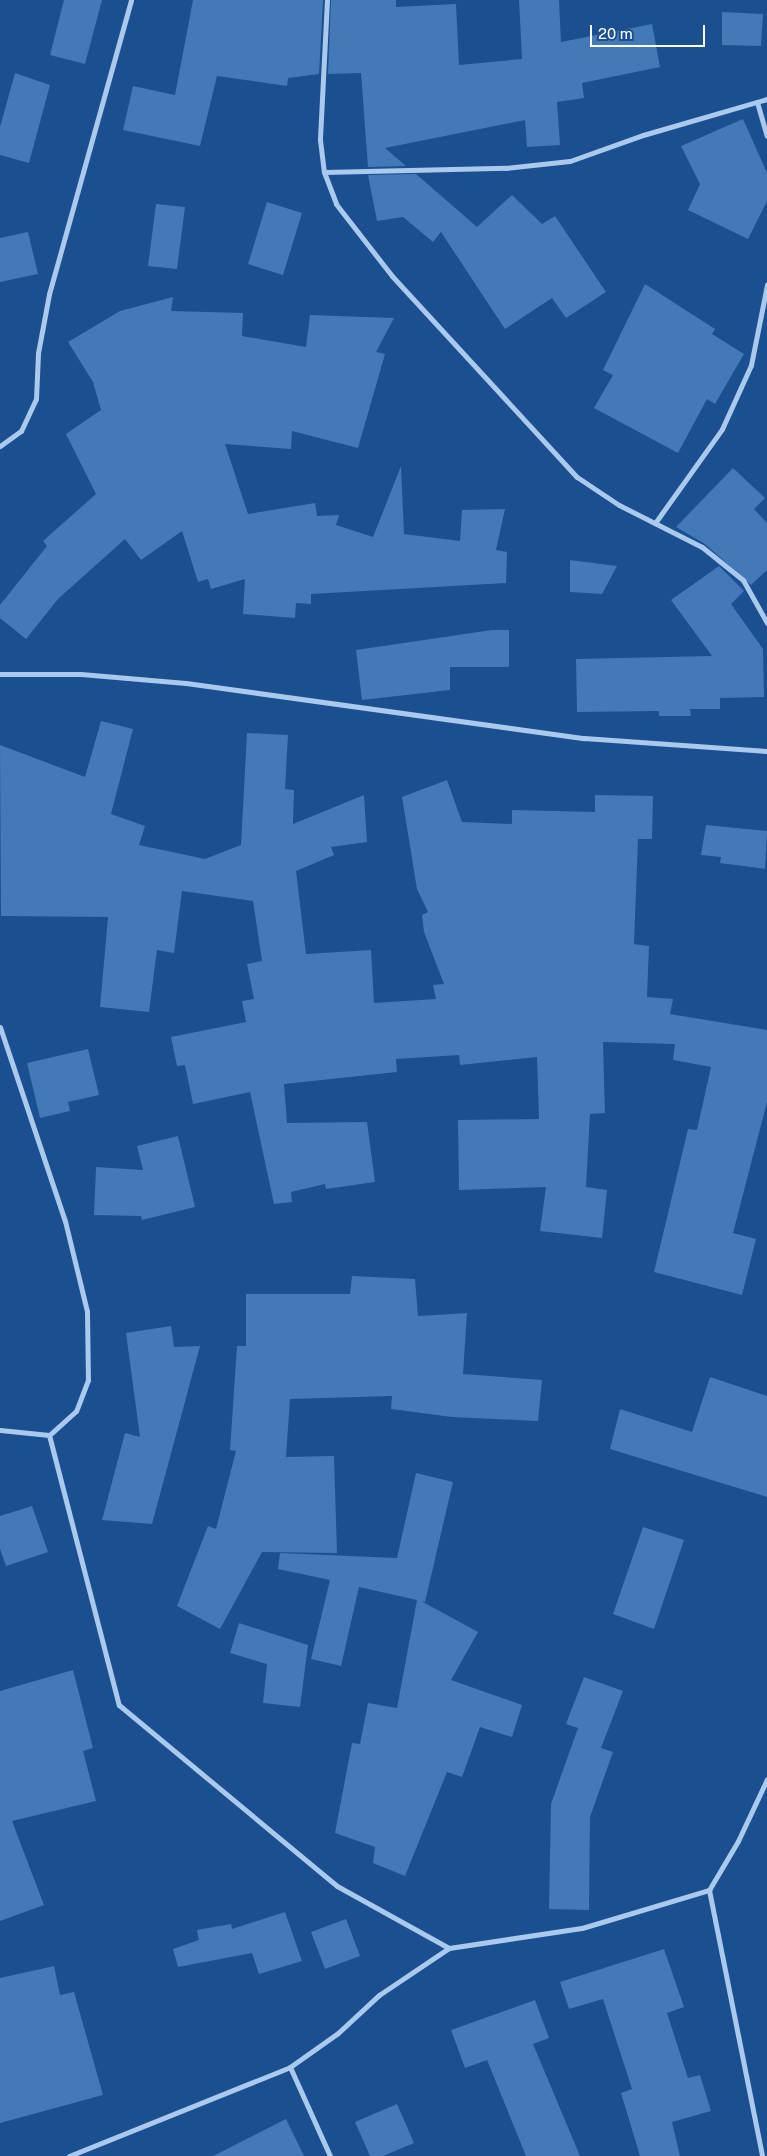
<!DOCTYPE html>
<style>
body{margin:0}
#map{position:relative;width:767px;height:2156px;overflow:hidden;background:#1b4f8f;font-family:"Public Sans",sans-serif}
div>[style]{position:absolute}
.building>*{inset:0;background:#4478b7}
.street>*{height:5px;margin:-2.5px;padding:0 2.5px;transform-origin:2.5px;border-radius:2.5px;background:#a9c9ee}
span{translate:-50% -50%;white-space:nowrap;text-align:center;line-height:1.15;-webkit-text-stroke:4px #1b4f8f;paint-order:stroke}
.scale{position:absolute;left:590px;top:25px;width:115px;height:22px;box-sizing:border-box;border:2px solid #fff;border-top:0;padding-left:6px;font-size:15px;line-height:18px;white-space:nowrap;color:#fff;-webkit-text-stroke:4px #1b4f8f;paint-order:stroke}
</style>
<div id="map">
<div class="building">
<i style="clip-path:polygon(64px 0,102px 0,85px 64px,50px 55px)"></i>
<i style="clip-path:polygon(193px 0,323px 0,319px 74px,288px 78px,287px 86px,217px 76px,200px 146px,123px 130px,133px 86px,175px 95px)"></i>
<i style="clip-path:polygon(331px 0,396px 0,396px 7px,456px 4px,459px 65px,522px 59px,519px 0,559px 0,561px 42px,652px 24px,660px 67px,582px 83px,584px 98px,557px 102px,560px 145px,527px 147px,525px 120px,385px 148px,406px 166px,368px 167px,361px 73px,328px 74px)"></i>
<i style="clip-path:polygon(722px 12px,763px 14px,761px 46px,722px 45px)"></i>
<i style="clip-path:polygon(15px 73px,50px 85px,29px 163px,0 155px,0 127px)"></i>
<i style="clip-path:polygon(743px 119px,767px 173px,767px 201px,748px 239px,688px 210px,700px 184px,681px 146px)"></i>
<i style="clip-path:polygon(416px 174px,477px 227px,512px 195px,542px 224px,555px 216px,606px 292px,566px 318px,552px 298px,505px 329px,441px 232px,433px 242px,403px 217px,377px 221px,368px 175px)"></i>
<i style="clip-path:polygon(267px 202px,302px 213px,283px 275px,248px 264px)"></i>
<i style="clip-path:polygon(156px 204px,185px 207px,177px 269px,148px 266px)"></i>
<i style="clip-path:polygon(28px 232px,38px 274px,0 282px,0 238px)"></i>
<i style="clip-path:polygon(645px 284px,715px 329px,712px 334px,744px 354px,715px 404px,707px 399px,678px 453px,594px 408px,613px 375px,603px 370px)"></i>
<i style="clip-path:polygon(173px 297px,171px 311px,243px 313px,242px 336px,306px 347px,310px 315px,394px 318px,376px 352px,385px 354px,358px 448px,292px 431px,291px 449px,225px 444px,248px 514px,315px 503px,317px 516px,339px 515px,336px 525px,373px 537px,401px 466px,404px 534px,460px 541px,462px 510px,505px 509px,496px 550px,507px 552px,506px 583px,311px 594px,311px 604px,296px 603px,295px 618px,243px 614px,245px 579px,211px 589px,208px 579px,198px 582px,182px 531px,141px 560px,125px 539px,58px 599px,26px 639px,0 618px,0 605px,47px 546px,43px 541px,96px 494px,66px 434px,101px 410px,93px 382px,68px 342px,120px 311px)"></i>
<i style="clip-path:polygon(733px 468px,765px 498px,754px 509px,767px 523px,767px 570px,751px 585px,705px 544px,676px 527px)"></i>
<i style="clip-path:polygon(570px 560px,617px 566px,602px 594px,570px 592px)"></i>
<i style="clip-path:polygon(719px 566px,744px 591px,731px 604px,763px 649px,764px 697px,720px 698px,720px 709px,690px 709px,691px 716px,659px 716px,659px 711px,577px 712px,576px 659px,712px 656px,671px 600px)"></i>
<i style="clip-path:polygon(492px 630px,509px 630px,509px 667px,450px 667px,450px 690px,362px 700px,356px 650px)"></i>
<i style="clip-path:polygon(101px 721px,133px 729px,111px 814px,145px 826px,139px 845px,205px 859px,241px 845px,247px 733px,288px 735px,285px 789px,294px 790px,293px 824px,364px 795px,367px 842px,331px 847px,334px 855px,296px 871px,306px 954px,371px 950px,374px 1003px,436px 999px,433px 985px,444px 984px,424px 932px,422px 915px,428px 912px,417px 889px,402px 797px,447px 780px,462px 822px,512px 824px,512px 810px,595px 812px,595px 795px,653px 796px,652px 839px,638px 839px,634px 944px,649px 946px,647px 997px,673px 999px,670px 1014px,767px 1030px,767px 1102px,733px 1233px,756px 1239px,742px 1295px,654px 1272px,688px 1129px,697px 1130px,711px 1067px,673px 1060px,675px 1044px,603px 1042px,605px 1113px,590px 1114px,586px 1187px,607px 1190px,602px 1238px,540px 1231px,546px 1187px,459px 1190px,458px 1120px,539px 1119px,537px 1057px,460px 1065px,459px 1055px,396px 1059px,397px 1072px,284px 1084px,287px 1123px,367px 1122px,375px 1182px,326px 1189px,325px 1184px,291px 1192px,292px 1202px,274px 1204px,250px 1092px,193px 1104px,185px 1065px,177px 1066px,171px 1037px,246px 1022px,242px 1001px,254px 999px,247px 964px,262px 961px,253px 901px,182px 891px,174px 953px,157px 950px,149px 1012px,100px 1007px,108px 917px,1px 916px,0 745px,85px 777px)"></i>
<i style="clip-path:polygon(706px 825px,767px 831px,765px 869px,720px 863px,721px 857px,701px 855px)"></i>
<i style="clip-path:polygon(88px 1049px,99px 1095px,68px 1102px,70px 1111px,40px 1118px,27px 1063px)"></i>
<i style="clip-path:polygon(178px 1136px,195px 1207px,142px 1220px,141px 1216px,94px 1215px,96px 1167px,143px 1170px,137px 1146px)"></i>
<i style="clip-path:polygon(352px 1276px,415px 1279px,418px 1316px,467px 1313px,463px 1374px,542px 1380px,538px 1421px,452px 1417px,391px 1409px,392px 1396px,290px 1399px,286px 1457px,334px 1456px,337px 1553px,262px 1552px,220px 1629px,177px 1606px,208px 1526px,216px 1529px,236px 1451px,230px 1450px,237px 1346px,246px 1346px,246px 1294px,350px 1294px)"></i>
<i style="clip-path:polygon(171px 1326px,174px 1347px,200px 1346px,152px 1524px,102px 1520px,125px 1433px,140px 1437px,126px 1333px)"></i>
<i style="clip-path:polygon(710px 1377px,767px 1396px,767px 1497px,610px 1449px,620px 1409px,692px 1432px)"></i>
<i style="clip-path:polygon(416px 1473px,453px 1482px,425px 1602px,421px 1601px,478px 1632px,451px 1680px,522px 1705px,512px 1737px,480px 1727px,462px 1777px,447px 1772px,405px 1876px,373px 1863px,375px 1847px,335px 1833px,352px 1743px,360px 1744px,368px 1703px,397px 1708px,417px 1600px,359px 1587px,341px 1666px,311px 1659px,330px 1580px,278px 1569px,280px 1553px,397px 1558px)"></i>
<i style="clip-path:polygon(32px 1506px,48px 1552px,6px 1566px,0 1549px,0 1516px)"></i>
<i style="clip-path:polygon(643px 1527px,684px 1540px,654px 1629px,613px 1614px)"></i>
<i style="clip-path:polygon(239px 1623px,308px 1645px,300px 1707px,263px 1703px,267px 1664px,230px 1653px)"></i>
<i style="clip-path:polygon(73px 1670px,93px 1748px,83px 1751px,96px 1801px,12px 1821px,44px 1905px,0 1921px,0 1691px)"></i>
<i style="clip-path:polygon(584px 1677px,623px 1691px,601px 1748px,613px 1752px,590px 1817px,589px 1910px,549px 1909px,551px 1804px,578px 1728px,566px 1724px)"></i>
<i style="clip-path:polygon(285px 1912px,302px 1961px,259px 1974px,252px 1953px,178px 1967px,173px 1949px,199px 1940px,197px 1930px,231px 1924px,232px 1929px)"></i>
<i style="clip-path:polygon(346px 1919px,360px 1956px,325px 1969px,311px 1932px)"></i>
<i style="clip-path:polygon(664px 1949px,684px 2007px,667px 2013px,688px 2078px,700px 2075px,711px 2111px,672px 2122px,680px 2156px,640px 2156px,621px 2093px,632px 2089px,603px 1999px,569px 2009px,560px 1982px)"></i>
<i style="clip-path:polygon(54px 1966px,60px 1995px,74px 1992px,103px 2095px,0 2123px,0 1978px)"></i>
<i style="clip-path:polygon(535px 2000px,549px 2038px,533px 2044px,580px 2156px,526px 2156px,487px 2060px,465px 2068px,451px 2030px)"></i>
<i style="clip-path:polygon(397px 2104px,414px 2143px,383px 2156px,370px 2156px,355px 2122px)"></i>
<i style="clip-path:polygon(286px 2119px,304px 2156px,213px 2156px)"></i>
</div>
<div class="street">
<i style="left:327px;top:0;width:140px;rotate:92.9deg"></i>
<i style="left:320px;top:140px;width:32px;rotate:83deg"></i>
<i style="left:324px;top:172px;width:34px;rotate:69deg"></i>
<i style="left:336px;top:204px;width:91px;rotate:52.1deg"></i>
<i style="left:392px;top:276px;width:273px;rotate:47.4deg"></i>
<i style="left:577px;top:477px;width:50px;rotate:33.7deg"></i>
<i style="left:619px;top:505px;width:93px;rotate:26.8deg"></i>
<i style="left:702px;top:547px;width:53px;rotate:38.8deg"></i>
<i style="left:743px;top:580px;width:49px;rotate:60.8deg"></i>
<i style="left:757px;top:102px;width:35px;rotate:74deg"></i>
<i style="left:324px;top:172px;width:182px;rotate:-1.3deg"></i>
<i style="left:506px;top:168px;width:64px;rotate:-6.2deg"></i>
<i style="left:570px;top:161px;width:77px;rotate:-19.6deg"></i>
<i style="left:643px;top:135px;width:129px;rotate:-16.2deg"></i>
<i style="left:0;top:446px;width:26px;rotate:-36deg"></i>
<i style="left:21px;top:431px;width:35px;rotate:-65deg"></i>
<i style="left:36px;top:399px;width:46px;rotate:-87.5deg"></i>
<i style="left:38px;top:353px;width:60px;rotate:-79.4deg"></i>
<i style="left:49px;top:294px;width:305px;rotate:-74.4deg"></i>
<i style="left:655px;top:523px;width:115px;rotate:-54.5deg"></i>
<i style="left:722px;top:429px;width:70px;rotate:-65.6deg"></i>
<i style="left:751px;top:365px;width:82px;rotate:-78.7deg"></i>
<i style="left:0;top:674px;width:81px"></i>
<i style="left:81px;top:674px;width:105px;rotate:4.9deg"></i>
<i style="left:186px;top:683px;width:402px;rotate:7.9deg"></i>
<i style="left:584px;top:738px;width:183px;rotate:4.1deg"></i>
<i style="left:0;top:1027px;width:205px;rotate:71.5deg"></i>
<i style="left:65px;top:1221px;width:93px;rotate:76.3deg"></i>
<i style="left:87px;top:1311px;width:69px;rotate:89.2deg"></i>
<i style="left:88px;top:1380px;width:33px;rotate:111deg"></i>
<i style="left:76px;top:1411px;width:36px;rotate:138deg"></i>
<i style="left:49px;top:1435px;width:49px;rotate:-174.2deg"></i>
<i style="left:49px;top:1435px;width:279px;rotate:75.5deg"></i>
<i style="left:119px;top:1705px;width:283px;rotate:39.7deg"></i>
<i style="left:337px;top:1886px;width:128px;rotate:29deg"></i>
<i style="left:709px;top:1890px;width:271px;rotate:78.7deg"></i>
<i style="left:290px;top:2067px;width:98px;rotate:65.8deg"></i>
<i style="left:69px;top:2156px;width:238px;rotate:-21.9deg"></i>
<i style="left:290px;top:2067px;width:59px;rotate:-35.3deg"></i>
<i style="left:338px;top:2033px;width:56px;rotate:-42.8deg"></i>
<i style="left:379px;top:1995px;width:84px;rotate:-33.9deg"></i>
<i style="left:449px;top:1948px;width:134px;rotate:-8.6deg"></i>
<i style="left:582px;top:1928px;width:133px;rotate:-16.7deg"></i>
<i style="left:709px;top:1890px;width:57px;rotate:-59.4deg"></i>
<i style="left:738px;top:1841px;width:68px;rotate:-64.9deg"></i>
</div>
<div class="scale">20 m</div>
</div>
